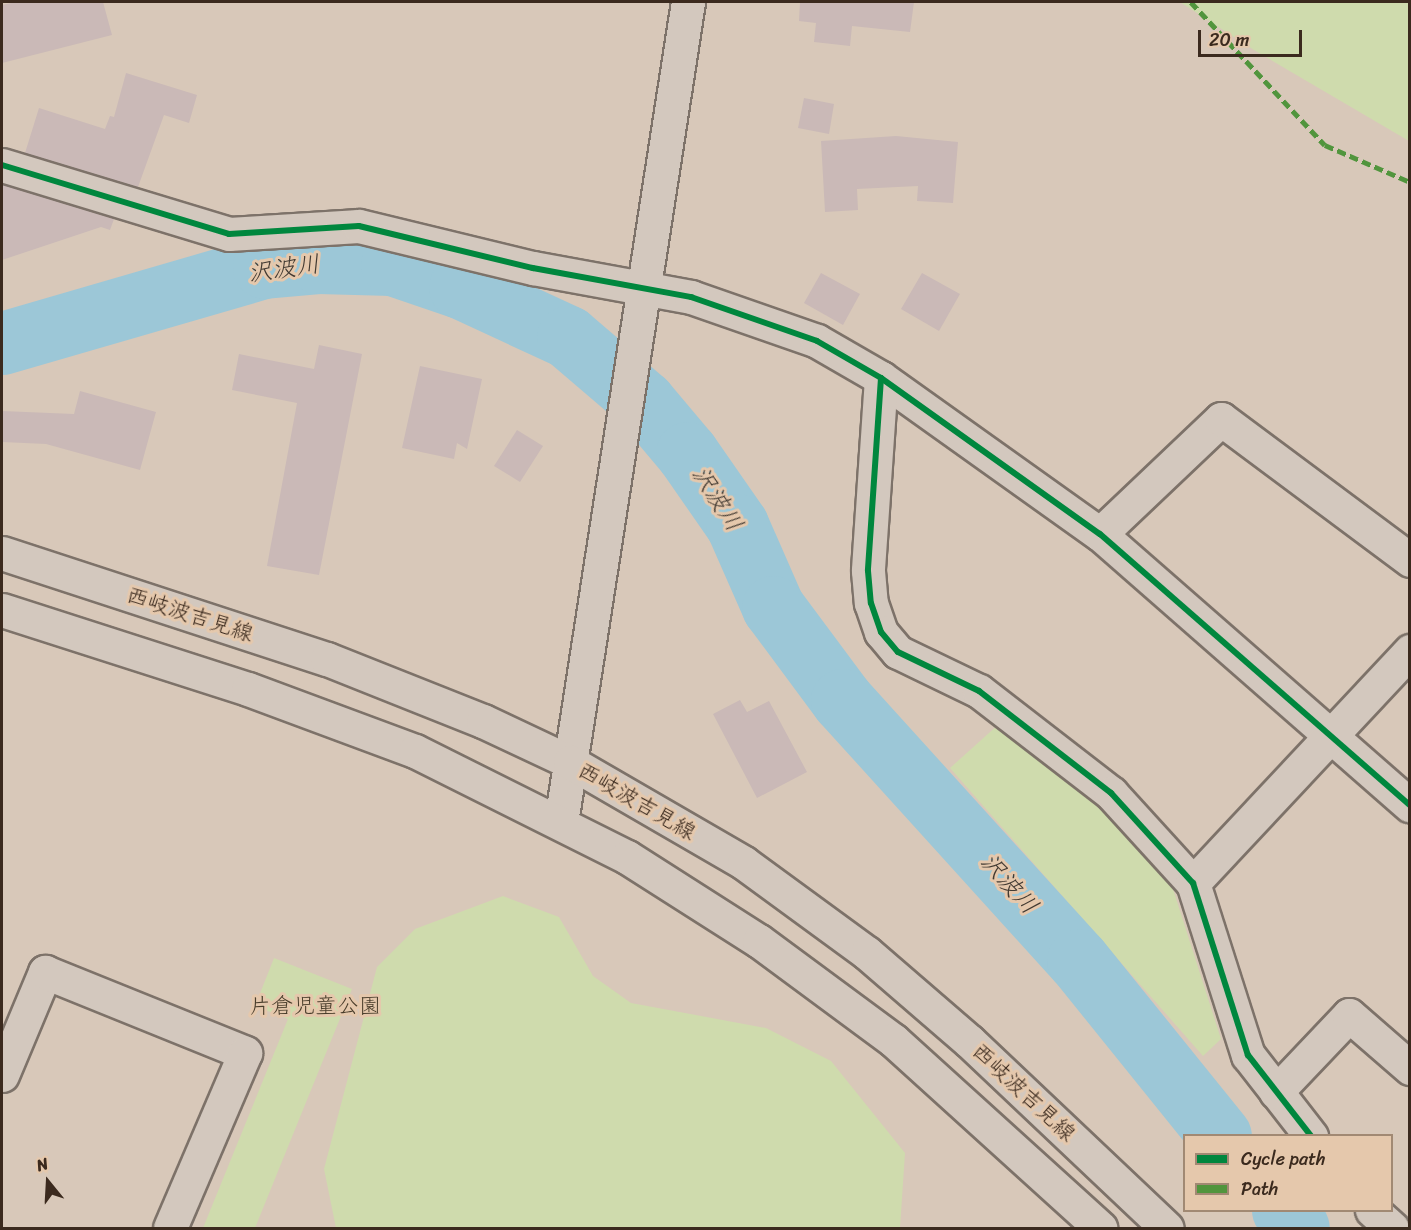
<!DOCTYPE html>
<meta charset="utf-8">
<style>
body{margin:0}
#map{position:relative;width:1411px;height:1230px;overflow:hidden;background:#d8c8b9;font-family:Sriracha,"Klee One",sans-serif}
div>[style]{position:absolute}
.green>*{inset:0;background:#cfdbad}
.river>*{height:63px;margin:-31.5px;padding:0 31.5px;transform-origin:31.5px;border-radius:31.5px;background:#9cc7d7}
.building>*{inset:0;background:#cab9b7}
.roads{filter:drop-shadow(2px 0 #7d7269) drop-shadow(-2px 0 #7d7269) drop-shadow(0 2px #7d7269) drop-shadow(0 -2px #7d7269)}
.minor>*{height:33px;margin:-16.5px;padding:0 16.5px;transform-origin:16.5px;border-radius:16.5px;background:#d3c8be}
.tertiary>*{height:33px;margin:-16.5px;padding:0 16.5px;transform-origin:16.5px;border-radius:16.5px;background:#d3c8be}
.secondary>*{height:33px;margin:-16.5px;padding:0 16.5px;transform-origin:16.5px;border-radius:16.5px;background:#d3c8be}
.quiet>*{height:4.5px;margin-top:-2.25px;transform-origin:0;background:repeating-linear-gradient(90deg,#51953d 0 9px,transparent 0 13.5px)}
.cycleway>*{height:6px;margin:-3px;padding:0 3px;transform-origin:3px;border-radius:3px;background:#00873e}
span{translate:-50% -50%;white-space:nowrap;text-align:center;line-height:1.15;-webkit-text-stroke:6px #e5c8ac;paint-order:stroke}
.street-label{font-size:22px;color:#3b2a1e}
.park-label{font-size:22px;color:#493d2b}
.water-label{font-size:24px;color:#423a32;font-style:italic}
.frame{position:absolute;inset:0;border:3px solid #3b2a1e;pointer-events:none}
.legend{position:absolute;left:1183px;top:1134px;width:210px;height:78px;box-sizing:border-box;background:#e5c8ac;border:2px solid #a18973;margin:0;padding:8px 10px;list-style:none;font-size:18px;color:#3b2a1e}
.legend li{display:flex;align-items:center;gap:12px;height:30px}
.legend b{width:30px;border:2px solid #a18973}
.north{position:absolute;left:18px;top:1152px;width:60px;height:60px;-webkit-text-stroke:4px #e5c8ac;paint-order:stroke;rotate:342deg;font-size:16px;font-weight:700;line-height:24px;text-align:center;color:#3b2a1e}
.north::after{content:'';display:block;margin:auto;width:21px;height:27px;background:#3b2a1e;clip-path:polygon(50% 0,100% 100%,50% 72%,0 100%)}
.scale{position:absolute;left:1198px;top:30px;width:104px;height:27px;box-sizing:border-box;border:3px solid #3b2a1e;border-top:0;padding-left:8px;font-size:18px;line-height:21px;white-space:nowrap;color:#3b2a1e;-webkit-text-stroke:4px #e5c8ac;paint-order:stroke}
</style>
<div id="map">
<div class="green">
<i style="clip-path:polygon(1180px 2px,1409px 2px,1409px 141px,1254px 50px)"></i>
<i style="clip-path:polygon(999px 724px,1072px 780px,1153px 856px,1173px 889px,1221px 1039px,1203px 1056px,950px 768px)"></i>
<i style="clip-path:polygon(503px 896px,559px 917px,593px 976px,631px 1003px,766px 1028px,831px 1061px,905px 1153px,900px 1228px,336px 1228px,324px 1169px,377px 967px,415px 929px)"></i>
<i style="clip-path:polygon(274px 958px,352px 989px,255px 1228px,203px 1228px,288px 1019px,255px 1006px)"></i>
</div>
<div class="river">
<i style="left:2px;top:343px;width:273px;rotate:-16.2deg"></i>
<i style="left:264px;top:267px;width:54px;rotate:-5.3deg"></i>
<i style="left:318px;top:262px;width:74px;rotate:1.5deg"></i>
<i style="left:392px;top:264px;width:72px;rotate:18.7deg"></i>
<i style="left:460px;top:287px;width:119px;rotate:24.8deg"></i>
<i style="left:568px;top:337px;width:100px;rotate:40.5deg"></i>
<i style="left:644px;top:402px;width:67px;rotate:49.9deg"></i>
<i style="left:687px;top:453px;width:88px;rotate:55.2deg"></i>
<i style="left:737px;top:525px;width:90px;rotate:66.3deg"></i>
<i style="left:773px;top:607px;width:116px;rotate:53.4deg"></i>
<i style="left:842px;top:700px;width:351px;rotate:47.8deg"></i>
<i style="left:1078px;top:960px;width:226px;rotate:51.1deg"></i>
<i style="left:1283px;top:1210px;width:23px;rotate:50deg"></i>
</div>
<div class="building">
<i style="clip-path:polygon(16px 2px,103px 2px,112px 35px,2px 63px,2px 5px)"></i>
<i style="clip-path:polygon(800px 2px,914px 2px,910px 32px,852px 26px,850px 46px,814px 42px,816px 23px,799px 21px)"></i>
<i style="clip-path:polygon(126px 73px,197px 95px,189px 123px,164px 115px,138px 187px,25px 153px,39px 108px,105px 129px,110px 116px,114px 117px)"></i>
<i style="clip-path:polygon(804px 98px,834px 104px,829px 134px,798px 128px)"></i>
<i style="clip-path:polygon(896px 136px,958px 142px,953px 203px,917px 201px,918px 186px,857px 189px,858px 210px,825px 212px,821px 141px)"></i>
<i style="clip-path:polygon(2px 184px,114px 219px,110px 230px,101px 227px,2px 260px)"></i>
<i style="clip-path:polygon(821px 273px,860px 294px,843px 325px,804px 303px)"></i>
<i style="clip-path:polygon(922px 273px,960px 294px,939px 331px,901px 309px)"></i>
<i style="clip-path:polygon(319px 345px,362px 354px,319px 575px,267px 566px,297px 403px,232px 390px,239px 354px,314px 369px)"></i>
<i style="clip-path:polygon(420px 366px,482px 379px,467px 449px,457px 443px,454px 459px,402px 448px)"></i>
<i style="clip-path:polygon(80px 391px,156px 412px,140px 470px,46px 444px,2px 442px,2px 411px,74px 414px)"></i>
<i style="clip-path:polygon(517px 430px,543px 446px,520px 482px,494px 466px)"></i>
<i style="clip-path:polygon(740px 700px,747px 712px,769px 701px,807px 772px,757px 798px,713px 714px)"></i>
</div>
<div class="roads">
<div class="minor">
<i style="left:2px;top:165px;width:237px;rotate:16.9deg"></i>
<i style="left:229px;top:234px;width:130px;rotate:-3.5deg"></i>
<i style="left:359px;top:226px;width:179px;rotate:13.6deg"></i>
<i style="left:533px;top:268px;width:161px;rotate:10.4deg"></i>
<i style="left:691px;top:297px;width:133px;rotate:19.2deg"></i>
<i style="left:817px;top:341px;width:74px;rotate:30deg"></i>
<i style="left:881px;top:378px;width:269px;rotate:35.5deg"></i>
<i style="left:1100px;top:534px;width:412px;rotate:41.2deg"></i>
<i style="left:881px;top:378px;width:193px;rotate:93.9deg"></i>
<i style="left:868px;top:571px;width:32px;rotate:85deg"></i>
<i style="left:871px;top:603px;width:31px;rotate:71deg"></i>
<i style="left:881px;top:632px;width:26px;rotate:50deg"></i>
<i style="left:898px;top:652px;width:90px;rotate:25.7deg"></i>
<i style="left:979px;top:691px;width:167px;rotate:37.7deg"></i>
<i style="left:1111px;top:793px;width:122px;rotate:47.7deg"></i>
<i style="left:1193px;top:883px;width:181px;rotate:72.3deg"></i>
<i style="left:1248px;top:1055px;width:103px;rotate:52.1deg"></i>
<i style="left:1100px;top:534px;width:167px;rotate:-43.5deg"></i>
<i style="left:1221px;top:419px;width:236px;rotate:36.7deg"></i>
<i style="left:1193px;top:883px;width:318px;rotate:-46.9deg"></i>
<i style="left:2px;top:1075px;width:112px;rotate:-67.3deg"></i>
<i style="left:45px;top:972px;width:216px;rotate:22deg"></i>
<i style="left:245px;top:1053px;width:190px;rotate:113.2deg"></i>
<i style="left:1276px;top:1092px;width:106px;rotate:-46.5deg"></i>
<i style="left:1349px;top:1015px;width:81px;rotate:41deg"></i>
<i style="left:1372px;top:1210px;width:27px;rotate:42deg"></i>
</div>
<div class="tertiary">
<i style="left:561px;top:822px;width:830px;rotate:-81.2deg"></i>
</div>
<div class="secondary">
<i style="left:2px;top:553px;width:342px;rotate:18.1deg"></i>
<i style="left:327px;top:659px;width:168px;rotate:21.7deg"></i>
<i style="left:483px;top:721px;width:96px;rotate:25.2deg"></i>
<i style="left:570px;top:762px;width:201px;rotate:30.1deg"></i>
<i style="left:744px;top:863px;width:152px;rotate:36.2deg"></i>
<i style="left:867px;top:953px;width:135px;rotate:40.8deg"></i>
<i style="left:969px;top:1041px;width:272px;rotate:43.4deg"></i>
<i style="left:2px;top:610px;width:258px;rotate:17.8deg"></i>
<i style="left:248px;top:689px;width:178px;rotate:20.4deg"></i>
<i style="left:415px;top:751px;width:237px;rotate:26.6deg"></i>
<i style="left:627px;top:857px;width:156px;rotate:32.5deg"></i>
<i style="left:759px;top:941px;width:167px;rotate:36.5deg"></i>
<i style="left:893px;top:1040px;width:280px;rotate:42.2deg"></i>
</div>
</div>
<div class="quiet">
<i style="left:1191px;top:2px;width:196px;rotate:46.9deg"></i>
<i style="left:1325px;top:145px;width:93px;rotate:23.5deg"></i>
</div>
<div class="cycleway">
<i style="left:2px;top:165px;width:237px;rotate:16.9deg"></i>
<i style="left:229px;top:234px;width:130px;rotate:-3.5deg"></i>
<i style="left:359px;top:226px;width:179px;rotate:13.6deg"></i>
<i style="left:533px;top:268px;width:161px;rotate:10.4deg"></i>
<i style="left:691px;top:297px;width:133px;rotate:19.2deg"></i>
<i style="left:817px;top:341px;width:74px;rotate:30deg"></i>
<i style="left:881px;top:378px;width:269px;rotate:35.5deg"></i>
<i style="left:1100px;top:534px;width:412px;rotate:41.2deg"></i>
<i style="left:881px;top:378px;width:193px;rotate:93.9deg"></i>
<i style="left:868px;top:571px;width:32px;rotate:85deg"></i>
<i style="left:871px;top:603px;width:31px;rotate:71deg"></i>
<i style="left:881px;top:632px;width:26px;rotate:50deg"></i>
<i style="left:898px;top:652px;width:90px;rotate:25.7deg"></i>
<i style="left:979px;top:691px;width:167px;rotate:37.7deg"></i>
<i style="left:1111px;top:793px;width:122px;rotate:47.7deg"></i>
<i style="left:1193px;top:883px;width:181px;rotate:72.3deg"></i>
<i style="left:1248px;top:1055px;width:103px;rotate:52.1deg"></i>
</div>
<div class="street-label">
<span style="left:190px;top:614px;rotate:18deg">西岐波吉見線</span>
<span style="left:637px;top:801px;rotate:30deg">西岐波吉見線</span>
<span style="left:1024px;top:1092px;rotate:43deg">西岐波吉見線</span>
</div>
<div class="park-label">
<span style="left:315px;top:1006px">片倉児童公園</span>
</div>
<div class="water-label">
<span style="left:284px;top:269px;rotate:-8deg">沢波川</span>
<span style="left:717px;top:499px;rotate:57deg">沢波川</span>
<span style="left:1009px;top:884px;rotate:48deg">沢波川</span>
</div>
<div class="frame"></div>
<ul class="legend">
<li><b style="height:8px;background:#00873e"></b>Cycle path</li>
<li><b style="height:8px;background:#51953d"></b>Path</li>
</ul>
<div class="north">N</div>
<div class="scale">20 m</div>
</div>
